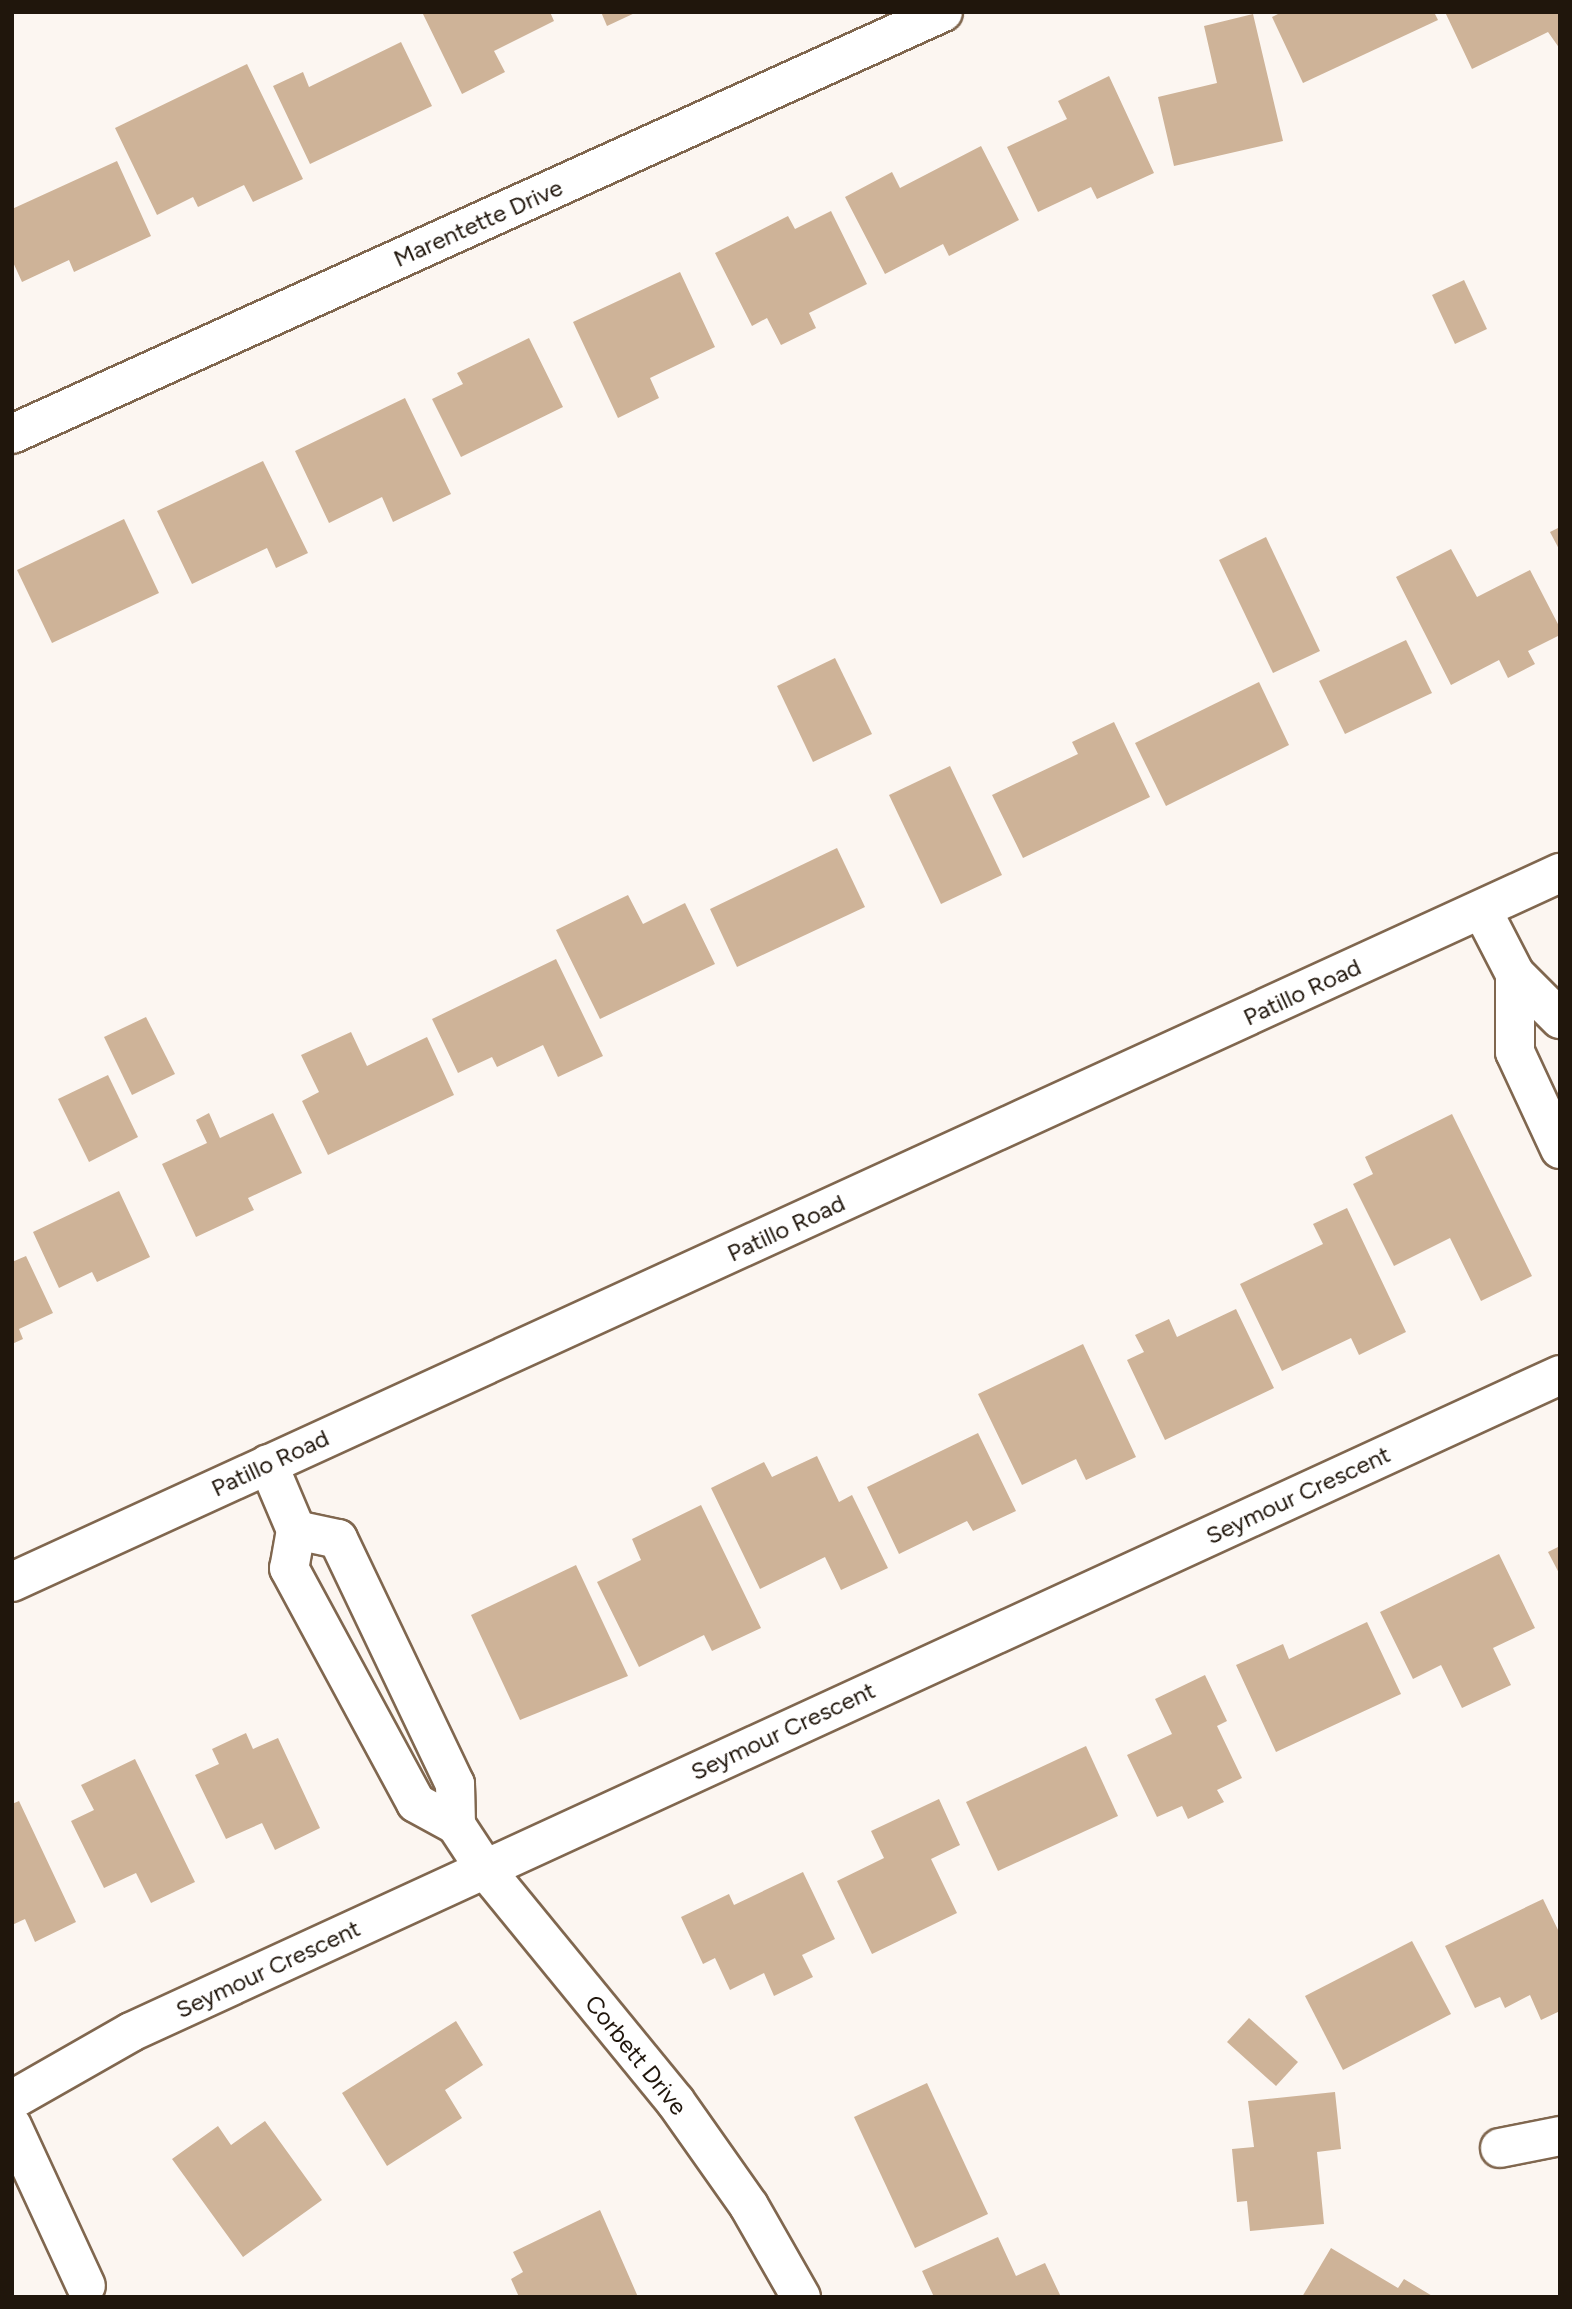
<!DOCTYPE html>
<style>
body{margin:0}
#map{position:relative;width:1572px;height:2309px;overflow:hidden;background:#fcf6f1;font-family:Figtree,sans-serif}
div>[style]{position:absolute}
.building>*{inset:0;background:#ceb398}
.roads{filter:drop-shadow(2px 0 #80674f) drop-shadow(-2px 0 #80674f) drop-shadow(0 2px #80674f) drop-shadow(0 -2px #80674f)}
.minor>*{height:38px;margin:-19px;padding:0 19px;transform-origin:19px;border-radius:19px;background:#fff}
.tertiary>*{height:38px;margin:-19px;padding:0 19px;transform-origin:19px;border-radius:19px;background:#fff}
span{translate:-50% -50%;white-space:nowrap;text-align:center;line-height:1.15;-webkit-text-stroke:7px #fff;paint-order:stroke}
.street-label{font-size:24px;color:#20160c}
.frame{position:absolute;inset:0;border:14px solid #20160c;pointer-events:none}
</style>
<div id="map">
<div class="building">
<i style="clip-path:polygon(422px 12px,550px 12px,554px 21px,494px 51px,505px 72px,462px 94px)"></i>
<i style="clip-path:polygon(601px 12px,637px 12px,607px 26px)"></i>
<i style="clip-path:polygon(1282px 12px,1434px 12px,1438px 20px,1303px 83px,1272px 17px)"></i>
<i style="clip-path:polygon(1445px 12px,1560px 12px,1560px 49px,1548px 32px,1472px 69px)"></i>
<i style="clip-path:polygon(1253px 14px,1283px 141px,1174px 166px,1158px 97px,1217px 83px,1204px 26px)"></i>
<i style="clip-path:polygon(401px 42px,432px 106px,310px 164px,273px 86px,303px 72px,309px 87px)"></i>
<i style="clip-path:polygon(247px 64px,303px 179px,253px 202px,244px 185px,198px 207px,193px 197px,157px 215px,115px 128px)"></i>
<i style="clip-path:polygon(1109px 76px,1154px 173px,1097px 199px,1091px 187px,1038px 212px,1007px 147px,1067px 119px,1058px 101px)"></i>
<i style="clip-path:polygon(981px 146px,1019px 220px,949px 256px,943px 244px,885px 274px,845px 197px,892px 172px,900px 188px)"></i>
<i style="clip-path:polygon(117px 161px,151px 236px,74px 272px,69px 260px,22px 282px,12px 260px,12px 209px)"></i>
<i style="clip-path:polygon(831px 211px,867px 284px,809px 313px,816px 328px,781px 345px,767px 318px,752px 326px,715px 253px,788px 216px,795px 229px)"></i>
<i style="clip-path:polygon(680px 272px,715px 347px,650px 378px,659px 398px,618px 418px,573px 322px)"></i>
<i style="clip-path:polygon(1464px 280px,1487px 329px,1455px 344px,1432px 295px)"></i>
<i style="clip-path:polygon(529px 338px,563px 407px,461px 457px,432px 399px,463px 384px,457px 373px)"></i>
<i style="clip-path:polygon(405px 398px,451px 494px,393px 522px,382px 497px,329px 523px,295px 451px)"></i>
<i style="clip-path:polygon(263px 461px,308px 553px,276px 568px,267px 548px,192px 584px,157px 511px)"></i>
<i style="clip-path:polygon(124px 519px,159px 593px,52px 643px,17px 570px)"></i>
<i style="clip-path:polygon(1560px 527px,1560px 551px,1550px 532px)"></i>
<i style="clip-path:polygon(1266px 537px,1320px 651px,1273px 673px,1219px 560px)"></i>
<i style="clip-path:polygon(1451px 549px,1477px 597px,1530px 570px,1560px 628px,1560px 635px,1528px 651px,1535px 664px,1508px 678px,1499px 660px,1451px 685px,1396px 577px)"></i>
<i style="clip-path:polygon(1406px 640px,1432px 693px,1345px 734px,1319px 681px)"></i>
<i style="clip-path:polygon(835px 658px,872px 734px,813px 762px,777px 686px)"></i>
<i style="clip-path:polygon(1259px 682px,1289px 745px,1166px 806px,1135px 743px)"></i>
<i style="clip-path:polygon(1114px 722px,1150px 797px,1023px 858px,992px 795px,1078px 754px,1072px 742px)"></i>
<i style="clip-path:polygon(950px 766px,1002px 875px,941px 904px,889px 795px)"></i>
<i style="clip-path:polygon(837px 848px,865px 907px,737px 967px,710px 909px)"></i>
<i style="clip-path:polygon(628px 895px,643px 924px,685px 903px,715px 964px,600px 1019px,556px 930px)"></i>
<i style="clip-path:polygon(556px 959px,603px 1056px,558px 1077px,543px 1045px,497px 1067px,492px 1057px,458px 1073px,432px 1019px)"></i>
<i style="clip-path:polygon(146px 1017px,175px 1074px,132px 1095px,104px 1037px)"></i>
<i style="clip-path:polygon(351px 1032px,367px 1066px,427px 1037px,454px 1095px,328px 1155px,302px 1101px,319px 1092px,301px 1055px)"></i>
<i style="clip-path:polygon(108px 1075px,138px 1137px,89px 1162px,58px 1099px)"></i>
<i style="clip-path:polygon(209px 1113px,220px 1138px,273px 1113px,302px 1173px,248px 1198px,254px 1210px,196px 1237px,162px 1164px,207px 1143px,196px 1120px)"></i>
<i style="clip-path:polygon(1452px 1114px,1532px 1276px,1481px 1301px,1450px 1238px,1394px 1266px,1353px 1184px,1373px 1174px,1365px 1157px)"></i>
<i style="clip-path:polygon(119px 1191px,150px 1257px,97px 1282px,92px 1272px,59px 1288px,33px 1232px)"></i>
<i style="clip-path:polygon(1347px 1208px,1406px 1332px,1359px 1355px,1351px 1338px,1282px 1371px,1240px 1284px,1323px 1244px,1313px 1224px)"></i>
<i style="clip-path:polygon(26px 1256px,53px 1313px,19px 1329px,23px 1339px,12px 1344px,12px 1262px)"></i>
<i style="clip-path:polygon(1236px 1309px,1274px 1388px,1165px 1440px,1127px 1360px,1144px 1352px,1135px 1335px,1169px 1319px,1177px 1337px)"></i>
<i style="clip-path:polygon(1083px 1344px,1136px 1457px,1086px 1480px,1076px 1459px,1022px 1485px,978px 1394px)"></i>
<i style="clip-path:polygon(978px 1433px,1016px 1511px,973px 1531px,967px 1521px,899px 1554px,867px 1487px)"></i>
<i style="clip-path:polygon(817px 1456px,839px 1502px,852px 1495px,888px 1568px,841px 1590px,825px 1557px,760px 1589px,711px 1488px,764px 1462px,772px 1477px)"></i>
<i style="clip-path:polygon(701px 1505px,761px 1628px,712px 1651px,704px 1635px,639px 1667px,597px 1582px,641px 1560px,632px 1539px)"></i>
<i style="clip-path:polygon(1560px 1546px,1560px 1575px,1548px 1552px)"></i>
<i style="clip-path:polygon(1499px 1554px,1535px 1628px,1493px 1648px,1511px 1685px,1462px 1708px,1441px 1665px,1413px 1679px,1380px 1612px)"></i>
<i style="clip-path:polygon(576px 1565px,628px 1676px,520px 1720px,471px 1615px)"></i>
<i style="clip-path:polygon(1367px 1622px,1401px 1694px,1276px 1752px,1236px 1665px,1283px 1644px,1289px 1659px)"></i>
<i style="clip-path:polygon(1205px 1675px,1227px 1721px,1217px 1726px,1242px 1778px,1217px 1790px,1224px 1802px,1188px 1819px,1182px 1806px,1157px 1817px,1127px 1755px,1172px 1734px,1155px 1699px)"></i>
<i style="clip-path:polygon(246px 1733px,253px 1749px,278px 1738px,320px 1828px,275px 1850px,262px 1823px,226px 1839px,195px 1775px,219px 1764px,212px 1749px)"></i>
<i style="clip-path:polygon(1086px 1746px,1118px 1816px,998px 1871px,966px 1802px)"></i>
<i style="clip-path:polygon(135px 1759px,195px 1882px,151px 1903px,136px 1873px,104px 1888px,71px 1821px,94px 1810px,81px 1785px)"></i>
<i style="clip-path:polygon(939px 1799px,960px 1845px,931px 1859px,957px 1913px,872px 1954px,837px 1881px,884px 1858px,871px 1831px)"></i>
<i style="clip-path:polygon(19px 1801px,76px 1922px,35px 1942px,25px 1919px,12px 1925px,12px 1804px)"></i>
<i style="clip-path:polygon(803px 1872px,835px 1939px,802px 1955px,813px 1977px,774px 1996px,764px 1973px,730px 1990px,715px 1958px,703px 1964px,681px 1917px,729px 1894px,734px 1905px)"></i>
<i style="clip-path:polygon(1543px 1899px,1560px 1934px,1560px 2011px,1541px 2020px,1530px 1995px,1505px 2008px,1500px 1997px,1475px 2008px,1445px 1946px)"></i>
<i style="clip-path:polygon(1412px 1941px,1451px 2014px,1343px 2070px,1305px 1996px)"></i>
<i style="clip-path:polygon(1249px 2018px,1298px 2062px,1276px 2086px,1227px 2042px)"></i>
<i style="clip-path:polygon(456px 2021px,483px 2065px,445px 2090px,462px 2118px,387px 2166px,342px 2093px)"></i>
<i style="clip-path:polygon(927px 2083px,988px 2214px,915px 2248px,854px 2117px)"></i>
<i style="clip-path:polygon(1335px 2092px,1341px 2149px,1317px 2152px,1324px 2224px,1250px 2231px,1247px 2201px,1237px 2202px,1232px 2149px,1254px 2147px,1248px 2101px)"></i>
<i style="clip-path:polygon(265px 2121px,322px 2200px,243px 2257px,172px 2159px,218px 2126px,231px 2145px)"></i>
<i style="clip-path:polygon(600px 2210px,638px 2297px,519px 2297px,511px 2279px,523px 2272px,513px 2252px)"></i>
<i style="clip-path:polygon(998px 2237px,1016px 2276px,1045px 2263px,1061px 2297px,934px 2297px,922px 2271px)"></i>
<i style="clip-path:polygon(1331px 2248px,1398px 2288px,1404px 2279px,1434px 2297px,1302px 2297px)"></i>
</div>
<div class="roads">
<div class="minor">
<i style="left:12px;top:434px;width:1022px;rotate:-24.38deg"></i>
<i style="left:1482px;top:910px;width:72px;rotate:62.7deg"></i>
<i style="left:1515px;top:974px;width:64px;rotate:45deg"></i>
<i style="left:1515px;top:974px;width:78px;rotate:90deg"></i>
<i style="left:1515px;top:1052px;width:107px;rotate:65.1deg"></i>
<i style="left:268px;top:1464px;width:72px;rotate:67deg"></i>
<i style="left:296px;top:1530px;width:39px;rotate:100deg"></i>
<i style="left:289px;top:1568px;width:267px;rotate:61.6deg"></i>
<i style="left:416px;top:1803px;width:46px;rotate:28.8deg"></i>
<i style="left:456px;top:1825px;width:53px;rotate:56.6deg"></i>
<i style="left:485px;top:1869px;width:300px;rotate:50.7deg"></i>
<i style="left:675px;top:2101px;width:128px;rotate:54.8deg"></i>
<i style="left:749px;top:2206px;width:105px;rotate:60.3deg"></i>
<i style="left:296px;top:1530px;width:43px;rotate:12.1deg"></i>
<i style="left:338px;top:1539px;width:272px;rotate:64.5deg"></i>
<i style="left:455px;top:1784px;width:41px;rotate:88.6deg"></i>
<i style="left:12px;top:2100px;width:137px;rotate:-29.7deg"></i>
<i style="left:131px;top:2032px;width:1573px;rotate:-24.69deg"></i>
<i style="left:12px;top:2126px;width:176px;rotate:65.2deg"></i>
<i style="left:1500px;top:2148px;width:61px;rotate:-11.3deg"></i>
</div>
<div class="tertiary">
<i style="left:12px;top:1582px;width:1703px;rotate:-24.61deg"></i>
</div>
</div>
<div class="street-label">
<span style="left:478px;top:223px;rotate:-24deg">Marentette Drive</span>
<span style="left:1302px;top:992px;rotate:-25deg">Patillo Road</span>
<span style="left:786px;top:1228px;rotate:-25deg">Patillo Road</span>
<span style="left:270px;top:1463px;rotate:-25deg">Patillo Road</span>
<span style="left:1298px;top:1495px;rotate:-25deg">Seymour Crescent</span>
<span style="left:783px;top:1731px;rotate:-25deg">Seymour Crescent</span>
<span style="left:268px;top:1969px;rotate:-25deg">Seymour Crescent</span>
<span style="left:636px;top:2055px;rotate:51deg">Corbett Drive</span>
</div>
<div class="frame"></div>
</div>
